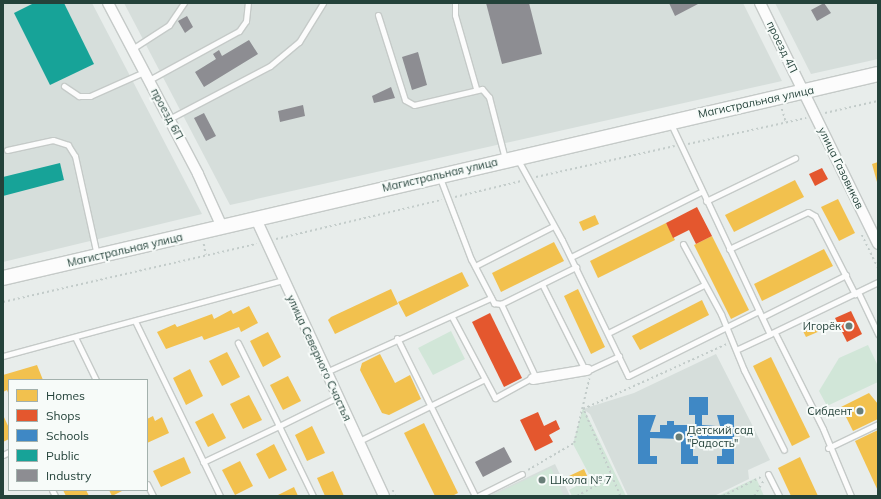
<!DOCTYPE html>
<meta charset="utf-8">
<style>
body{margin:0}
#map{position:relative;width:881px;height:499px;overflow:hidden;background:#e8edeb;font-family:Mulish,sans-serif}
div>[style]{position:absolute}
.built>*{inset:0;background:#d6dedb}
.green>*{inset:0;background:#d1e6d8}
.homes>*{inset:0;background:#f2c14e}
.shops>*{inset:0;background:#e4572e}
.schools>*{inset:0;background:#3f88c5}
.public>*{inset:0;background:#17a398}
.industry>*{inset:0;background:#8d8d92}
.path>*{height:1.5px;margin-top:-0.75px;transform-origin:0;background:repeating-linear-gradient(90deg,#c3ccca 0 2px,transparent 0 5px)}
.roads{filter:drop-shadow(1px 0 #c5cac8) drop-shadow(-1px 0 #c5cac8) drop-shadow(0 1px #c5cac8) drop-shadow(0 -1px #c5cac8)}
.service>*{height:5px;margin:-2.5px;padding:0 2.5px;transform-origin:2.5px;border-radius:2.5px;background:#fcfcfc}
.minor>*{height:10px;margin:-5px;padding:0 5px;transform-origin:5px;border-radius:5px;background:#fcfcfc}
.secondary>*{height:14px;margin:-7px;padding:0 7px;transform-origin:7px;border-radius:7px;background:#fcfcfc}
.dots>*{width:11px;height:11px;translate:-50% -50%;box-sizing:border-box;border:2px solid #f7fbf9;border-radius:50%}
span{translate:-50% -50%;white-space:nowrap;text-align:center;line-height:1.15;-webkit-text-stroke:4px #f7fbf9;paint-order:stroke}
.street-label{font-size:11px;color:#24423a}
.poi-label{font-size:11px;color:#24423a}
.right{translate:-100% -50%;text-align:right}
.left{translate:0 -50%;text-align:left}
.frame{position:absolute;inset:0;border:4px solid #24423a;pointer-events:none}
.legend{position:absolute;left:8px;top:379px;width:140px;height:112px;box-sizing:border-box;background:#f7fbf9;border:1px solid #a3b1ad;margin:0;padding:5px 7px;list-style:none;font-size:12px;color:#24423a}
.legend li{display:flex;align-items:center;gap:8px;height:20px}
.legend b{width:20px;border:1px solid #a3b1ad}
</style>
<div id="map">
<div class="built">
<i style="clip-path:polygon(3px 3px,92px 3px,202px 214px,3px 262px)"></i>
<i style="clip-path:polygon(124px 3px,743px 3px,782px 81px,230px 205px)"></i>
<i style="clip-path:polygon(775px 3px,878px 3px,878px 59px,811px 74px)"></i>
<i style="clip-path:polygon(716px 354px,770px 460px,748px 470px,749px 479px,714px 496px,628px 496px,590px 414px,583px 409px,634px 393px)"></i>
<i style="clip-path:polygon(555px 464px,570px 496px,488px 496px)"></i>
</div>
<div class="green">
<i style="clip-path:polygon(451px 331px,465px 359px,433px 375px,418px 348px)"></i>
<i style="clip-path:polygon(868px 345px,878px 366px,878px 382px,827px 406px,819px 391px,839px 358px)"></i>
<i style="clip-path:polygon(583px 407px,626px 496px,572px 496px,569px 490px,591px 478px,573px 444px)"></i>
<i style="clip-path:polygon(551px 468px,564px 496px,491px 496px)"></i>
<i style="clip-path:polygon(756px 478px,764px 496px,718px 496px)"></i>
</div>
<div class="homes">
<i style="clip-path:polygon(878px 162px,878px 182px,877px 182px,872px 164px)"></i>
<i style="clip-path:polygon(795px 180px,804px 197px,734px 232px,725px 215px)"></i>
<i style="clip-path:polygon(838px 199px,855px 233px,839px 241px,821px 207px)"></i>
<i style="clip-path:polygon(595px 215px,599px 224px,583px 231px,579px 222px)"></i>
<i style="clip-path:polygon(666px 223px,675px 240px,598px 278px,590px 261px)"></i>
<i style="clip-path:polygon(712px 236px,749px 310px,731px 319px,694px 245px)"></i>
<i style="clip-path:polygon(554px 242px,564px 261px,501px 292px,492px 273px)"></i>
<i style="clip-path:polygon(824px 249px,833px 266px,762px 301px,754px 284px)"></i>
<i style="clip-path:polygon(462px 272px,469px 286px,406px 317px,398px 302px)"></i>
<i style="clip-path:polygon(391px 289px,398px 304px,335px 334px,328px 320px,331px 317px)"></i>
<i style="clip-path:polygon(578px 289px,605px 347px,591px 354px,564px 296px)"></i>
<i style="clip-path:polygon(702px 300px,709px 315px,640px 350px,632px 336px)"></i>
<i style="clip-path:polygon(249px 306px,258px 323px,241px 332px,239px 327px,204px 340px,202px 336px,166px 349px,157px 332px,175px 324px,177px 327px,212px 314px,214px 319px,231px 310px,233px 314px)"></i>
<i style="clip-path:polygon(816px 323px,820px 331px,806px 337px,802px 329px)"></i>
<i style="clip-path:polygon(268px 332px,281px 357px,263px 367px,250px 341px)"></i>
<i style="clip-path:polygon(227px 352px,240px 377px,222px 386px,209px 361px)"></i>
<i style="clip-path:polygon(380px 354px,395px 383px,410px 375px,421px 399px,389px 415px,382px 413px,360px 370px,362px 363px)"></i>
<i style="clip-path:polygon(771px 357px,810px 437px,792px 446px,753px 366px)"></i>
<i style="clip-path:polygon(37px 365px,43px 380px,9px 380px,9px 395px,7px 390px,3px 392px,3px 375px)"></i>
<i style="clip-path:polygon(190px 369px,203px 396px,186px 405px,173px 378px)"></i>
<i style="clip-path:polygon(288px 376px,301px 401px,283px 410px,270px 385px)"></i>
<i style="clip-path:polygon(869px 393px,878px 404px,878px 419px,853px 431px,841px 407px)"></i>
<i style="clip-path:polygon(249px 395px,262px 420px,243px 429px,230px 404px)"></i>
<i style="clip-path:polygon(213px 413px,226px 438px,208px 447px,195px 422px)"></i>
<i style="clip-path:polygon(3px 415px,9px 428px,9px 439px,3px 442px)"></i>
<i style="clip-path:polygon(153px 416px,155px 421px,162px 417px,169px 433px,147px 443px,147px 419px)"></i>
<i style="clip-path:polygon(424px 423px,458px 493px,452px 496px,435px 496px,404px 433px)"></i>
<i style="clip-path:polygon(312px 426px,325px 453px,307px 461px,295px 435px)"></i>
<i style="clip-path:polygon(878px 430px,878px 491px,855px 441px)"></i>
<i style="clip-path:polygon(274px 444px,287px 470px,269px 479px,256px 454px)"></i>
<i style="clip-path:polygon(184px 457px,191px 473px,161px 487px,153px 471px)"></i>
<i style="clip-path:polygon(800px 457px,818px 496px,791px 496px,778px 468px)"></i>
<i style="clip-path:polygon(240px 461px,253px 486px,235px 495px,222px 470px)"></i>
<i style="clip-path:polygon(584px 469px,588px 478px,573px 485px,569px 476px)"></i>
<i style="clip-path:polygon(333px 471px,344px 496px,325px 496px,317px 478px)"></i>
<i style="clip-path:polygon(294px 487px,298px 496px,276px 496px)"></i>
<i style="clip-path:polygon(63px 490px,86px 490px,89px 496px,66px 496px)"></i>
<i style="clip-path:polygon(109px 490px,124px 490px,112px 496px)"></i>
</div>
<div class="shops">
<i style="clip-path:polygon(822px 168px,828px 179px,815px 186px,809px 174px)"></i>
<i style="clip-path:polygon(697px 207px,712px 236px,696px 244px,689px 230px,673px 238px,666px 223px)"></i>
<i style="clip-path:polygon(851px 311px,862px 334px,847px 342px,835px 318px)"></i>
<i style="clip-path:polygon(490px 313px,522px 378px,504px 387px,472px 322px)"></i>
<i style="clip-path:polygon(538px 412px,544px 426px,556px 420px,560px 429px,549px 435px,553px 442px,535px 451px,520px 420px)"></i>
</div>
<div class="schools">
<i style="clip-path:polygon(689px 397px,708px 397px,708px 415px,702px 415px,702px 425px,716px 426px,716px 433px,722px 433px,717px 415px,734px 415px,734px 464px,717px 464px,717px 456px,722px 456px,722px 439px,693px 439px,693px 456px,698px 456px,698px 464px,681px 464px,681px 439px,650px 438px,650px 456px,657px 456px,657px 464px,638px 464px,638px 415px,656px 415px,650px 432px,660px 432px,660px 425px,667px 425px,667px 421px,674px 421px,674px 425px,695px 425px,695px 415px,689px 415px)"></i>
</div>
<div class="public">
<i style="clip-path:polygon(34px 3px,64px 3px,94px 64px,50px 85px,14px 13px)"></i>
<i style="clip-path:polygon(60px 163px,64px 180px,3px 196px,3px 177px)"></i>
</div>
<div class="industry">
<i style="clip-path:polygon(486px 3px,529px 3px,542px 54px,502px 64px)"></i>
<i style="clip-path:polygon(669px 3px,697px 3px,698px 4px,675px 16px)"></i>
<i style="clip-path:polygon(824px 3px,831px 13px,817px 21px,811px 10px)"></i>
<i style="clip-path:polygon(187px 16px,193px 27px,185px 33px,178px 21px)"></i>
<i style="clip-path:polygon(249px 40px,258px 54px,204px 87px,195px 72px,216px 59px,213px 54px,219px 50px,222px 56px)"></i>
<i style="clip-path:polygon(418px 52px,427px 85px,412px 90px,402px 57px)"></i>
<i style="clip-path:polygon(391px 87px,395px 98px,374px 103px,372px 96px)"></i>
<i style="clip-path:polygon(303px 105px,305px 116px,280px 122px,278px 111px)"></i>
<i style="clip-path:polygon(204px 113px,216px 136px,206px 141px,194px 118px)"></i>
<i style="clip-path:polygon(504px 447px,512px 462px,483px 477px,475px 462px)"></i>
</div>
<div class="path">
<i style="left:782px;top:109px;width:14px;rotate:73deg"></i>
<i style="left:825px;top:113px;width:54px;rotate:-12.8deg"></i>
<i style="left:688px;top:144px;width:121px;rotate:-12.4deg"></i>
<i style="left:536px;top:177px;width:142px;rotate:-12.6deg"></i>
<i style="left:455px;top:197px;width:68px;rotate:-13.6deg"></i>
<i style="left:862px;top:235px;width:37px;rotate:64deg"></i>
<i style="left:276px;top:239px;width:170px;rotate:-13.3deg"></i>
<i style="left:204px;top:244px;width:11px;rotate:80deg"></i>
<i style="left:3px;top:302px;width:260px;rotate:-12.9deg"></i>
<i style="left:528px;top:470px;width:53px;rotate:-30.4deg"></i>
<i style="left:574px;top:443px;width:66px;rotate:-76.8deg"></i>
<i style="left:393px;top:490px;width:6px;rotate:72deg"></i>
<i style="left:577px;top:496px;width:38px;rotate:-29deg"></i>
<i style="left:620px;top:496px;width:95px;rotate:-113deg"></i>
<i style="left:583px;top:409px;width:158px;rotate:-24.3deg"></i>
<i style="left:723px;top:496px;width:42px;rotate:-26.6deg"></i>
<i style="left:754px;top:496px;width:19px;rotate:-58deg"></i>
</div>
<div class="roads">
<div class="service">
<i style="left:455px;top:3px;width:12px;rotate:90deg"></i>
<i style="left:455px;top:15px;width:76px;rotate:74deg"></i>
<i style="left:378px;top:15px;width:89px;rotate:72.4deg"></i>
<i style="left:405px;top:100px;width:10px;rotate:29deg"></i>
<i style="left:414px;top:105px;width:70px;rotate:-13.2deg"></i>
<i style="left:482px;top:89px;width:11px;rotate:49deg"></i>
<i style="left:489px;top:97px;width:64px;rotate:75.5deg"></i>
<i style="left:132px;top:49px;width:44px;rotate:-33deg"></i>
<i style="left:169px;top:25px;width:27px;rotate:-56deg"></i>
<i style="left:149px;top:80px;width:102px;rotate:-28.6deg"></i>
<i style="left:239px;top:31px;width:12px;rotate:-55deg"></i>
<i style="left:246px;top:21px;width:18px;rotate:-84deg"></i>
<i style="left:64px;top:86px;width:18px;rotate:34deg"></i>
<i style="left:79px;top:96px;width:11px"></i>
<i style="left:90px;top:96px;width:59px;rotate:-24deg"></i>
<i style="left:169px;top:119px;width:114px;rotate:-27.7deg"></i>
<i style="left:270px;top:66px;width:38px;rotate:-40deg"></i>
<i style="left:299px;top:42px;width:46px;rotate:-58.4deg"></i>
<i style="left:671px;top:124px;width:232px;rotate:64.8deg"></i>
<i style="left:770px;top:334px;width:120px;rotate:-25.7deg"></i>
<i style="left:7px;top:150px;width:47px;rotate:-12.3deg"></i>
<i style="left:53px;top:140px;width:16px;rotate:18deg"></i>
<i style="left:68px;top:145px;width:13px;rotate:58deg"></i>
<i style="left:75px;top:156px;width:101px;rotate:77.5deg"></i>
<i style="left:518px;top:160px;width:91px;rotate:61.2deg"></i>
<i style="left:562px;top:240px;width:151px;rotate:64.1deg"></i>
<i style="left:628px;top:376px;width:146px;rotate:-26.4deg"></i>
<i style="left:440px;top:178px;width:87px;rotate:69.1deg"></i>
<i style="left:471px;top:259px;width:50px;rotate:62.4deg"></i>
<i style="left:494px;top:303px;width:7px;rotate:8deg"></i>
<i style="left:501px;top:304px;width:84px;rotate:-26.3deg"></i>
<i style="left:706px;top:201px;width:99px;rotate:-25.8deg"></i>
<i style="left:683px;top:244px;width:80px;rotate:61.5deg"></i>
<i style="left:721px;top:314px;width:61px;rotate:67.7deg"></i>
<i style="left:744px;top:370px;width:89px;rotate:63.4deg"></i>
<i style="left:729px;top:249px;width:87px;rotate:-25.1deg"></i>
<i style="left:808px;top:212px;width:8px;rotate:30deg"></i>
<i style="left:815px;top:216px;width:88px;rotate:62.9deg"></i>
<i style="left:571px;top:257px;width:145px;rotate:-26.6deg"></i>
<i style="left:475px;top:266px;width:88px;rotate:-27.1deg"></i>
<i style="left:542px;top:284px;width:94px;rotate:63.4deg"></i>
<i style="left:584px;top:368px;width:7px;rotate:8deg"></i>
<i style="left:591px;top:369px;width:31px;rotate:-25deg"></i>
<i style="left:858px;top:292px;width:47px;rotate:64.5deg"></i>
<i style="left:452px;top:317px;width:92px;rotate:62deg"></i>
<i style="left:495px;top:398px;width:46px;rotate:-28.8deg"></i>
<i style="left:535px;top:376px;width:80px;rotate:-115.3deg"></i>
<i style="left:762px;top:317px;width:94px;rotate:-26.6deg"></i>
<i style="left:135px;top:321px;width:195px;rotate:64.1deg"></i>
<i style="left:608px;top:333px;width:107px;rotate:-26.6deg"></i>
<i style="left:775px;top:333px;width:107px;rotate:63.4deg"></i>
<i style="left:823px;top:429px;width:73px;rotate:67.3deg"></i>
<i style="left:75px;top:337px;width:48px;rotate:64deg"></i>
<i style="left:397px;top:338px;width:176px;rotate:63.7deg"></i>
<i style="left:738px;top:349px;width:35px;rotate:-25deg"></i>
<i style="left:3px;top:356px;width:290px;rotate:-15.2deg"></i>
<i style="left:326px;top:372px;width:181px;rotate:-24.2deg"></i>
<i style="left:359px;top:441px;width:138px;rotate:-26.2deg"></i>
<i style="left:828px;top:448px;width:55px;rotate:-25.6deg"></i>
<i style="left:3px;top:455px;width:7px;rotate:-27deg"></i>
<i style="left:203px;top:462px;width:84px;rotate:-25.3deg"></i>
<i style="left:279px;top:426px;width:93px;rotate:-116.3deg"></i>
<i style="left:768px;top:474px;width:25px;rotate:63deg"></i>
<i style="left:147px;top:484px;width:13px;rotate:63deg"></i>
<i style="left:52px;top:490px;width:7px;rotate:63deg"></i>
<i style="left:313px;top:496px;width:78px;rotate:-115.9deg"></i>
<i style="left:279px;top:426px;width:66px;rotate:-26.2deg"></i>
<i style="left:478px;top:496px;width:49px;rotate:-26.6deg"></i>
</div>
<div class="minor">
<i style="left:108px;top:3px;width:193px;rotate:62.2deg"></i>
<i style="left:198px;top:174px;width:58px;rotate:65.6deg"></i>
<i style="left:760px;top:3px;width:268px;rotate:63.9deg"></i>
<i style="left:256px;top:219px;width:305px;rotate:65.2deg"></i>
<i style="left:533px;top:379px;width:55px;rotate:-9.5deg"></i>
</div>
<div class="secondary">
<i style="left:3px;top:278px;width:898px;rotate:-13.12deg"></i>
</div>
</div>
<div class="dots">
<i style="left:849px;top:326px;background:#697e78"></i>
<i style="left:860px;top:411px;background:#697e78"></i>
<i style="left:679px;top:437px;background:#697e78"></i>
<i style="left:542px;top:480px;background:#697e78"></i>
</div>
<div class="street-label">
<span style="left:782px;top:47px;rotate:64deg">проезд 4П</span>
<span style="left:756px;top:102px;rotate:-12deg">Магистральная улица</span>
<span style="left:167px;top:114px;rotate:62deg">проезд 6П</span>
<span style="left:841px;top:168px;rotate:64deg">улица Газовиков</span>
<span style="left:440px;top:175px;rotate:-13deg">Магистральная улица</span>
<span style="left:125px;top:250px;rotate:-13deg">Магистральная улица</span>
<span style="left:319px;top:358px;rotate:65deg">улица Северного Счастья</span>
</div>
<div class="poi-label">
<span class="right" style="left:841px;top:326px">Игорёк</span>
<span class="right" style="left:852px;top:411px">Сибдент</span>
<span class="left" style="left:687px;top:437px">Детский сад<br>"Радость"</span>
<span class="left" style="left:550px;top:480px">Школа № 7</span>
</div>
<div class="frame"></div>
<ul class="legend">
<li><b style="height:11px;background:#f2c14e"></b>Homes</li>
<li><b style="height:11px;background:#e4572e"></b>Shops</li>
<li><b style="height:11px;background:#3f88c5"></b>Schools</li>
<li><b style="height:11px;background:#17a398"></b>Public</li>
<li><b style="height:11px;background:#8d8d92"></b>Industry</li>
</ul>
</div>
